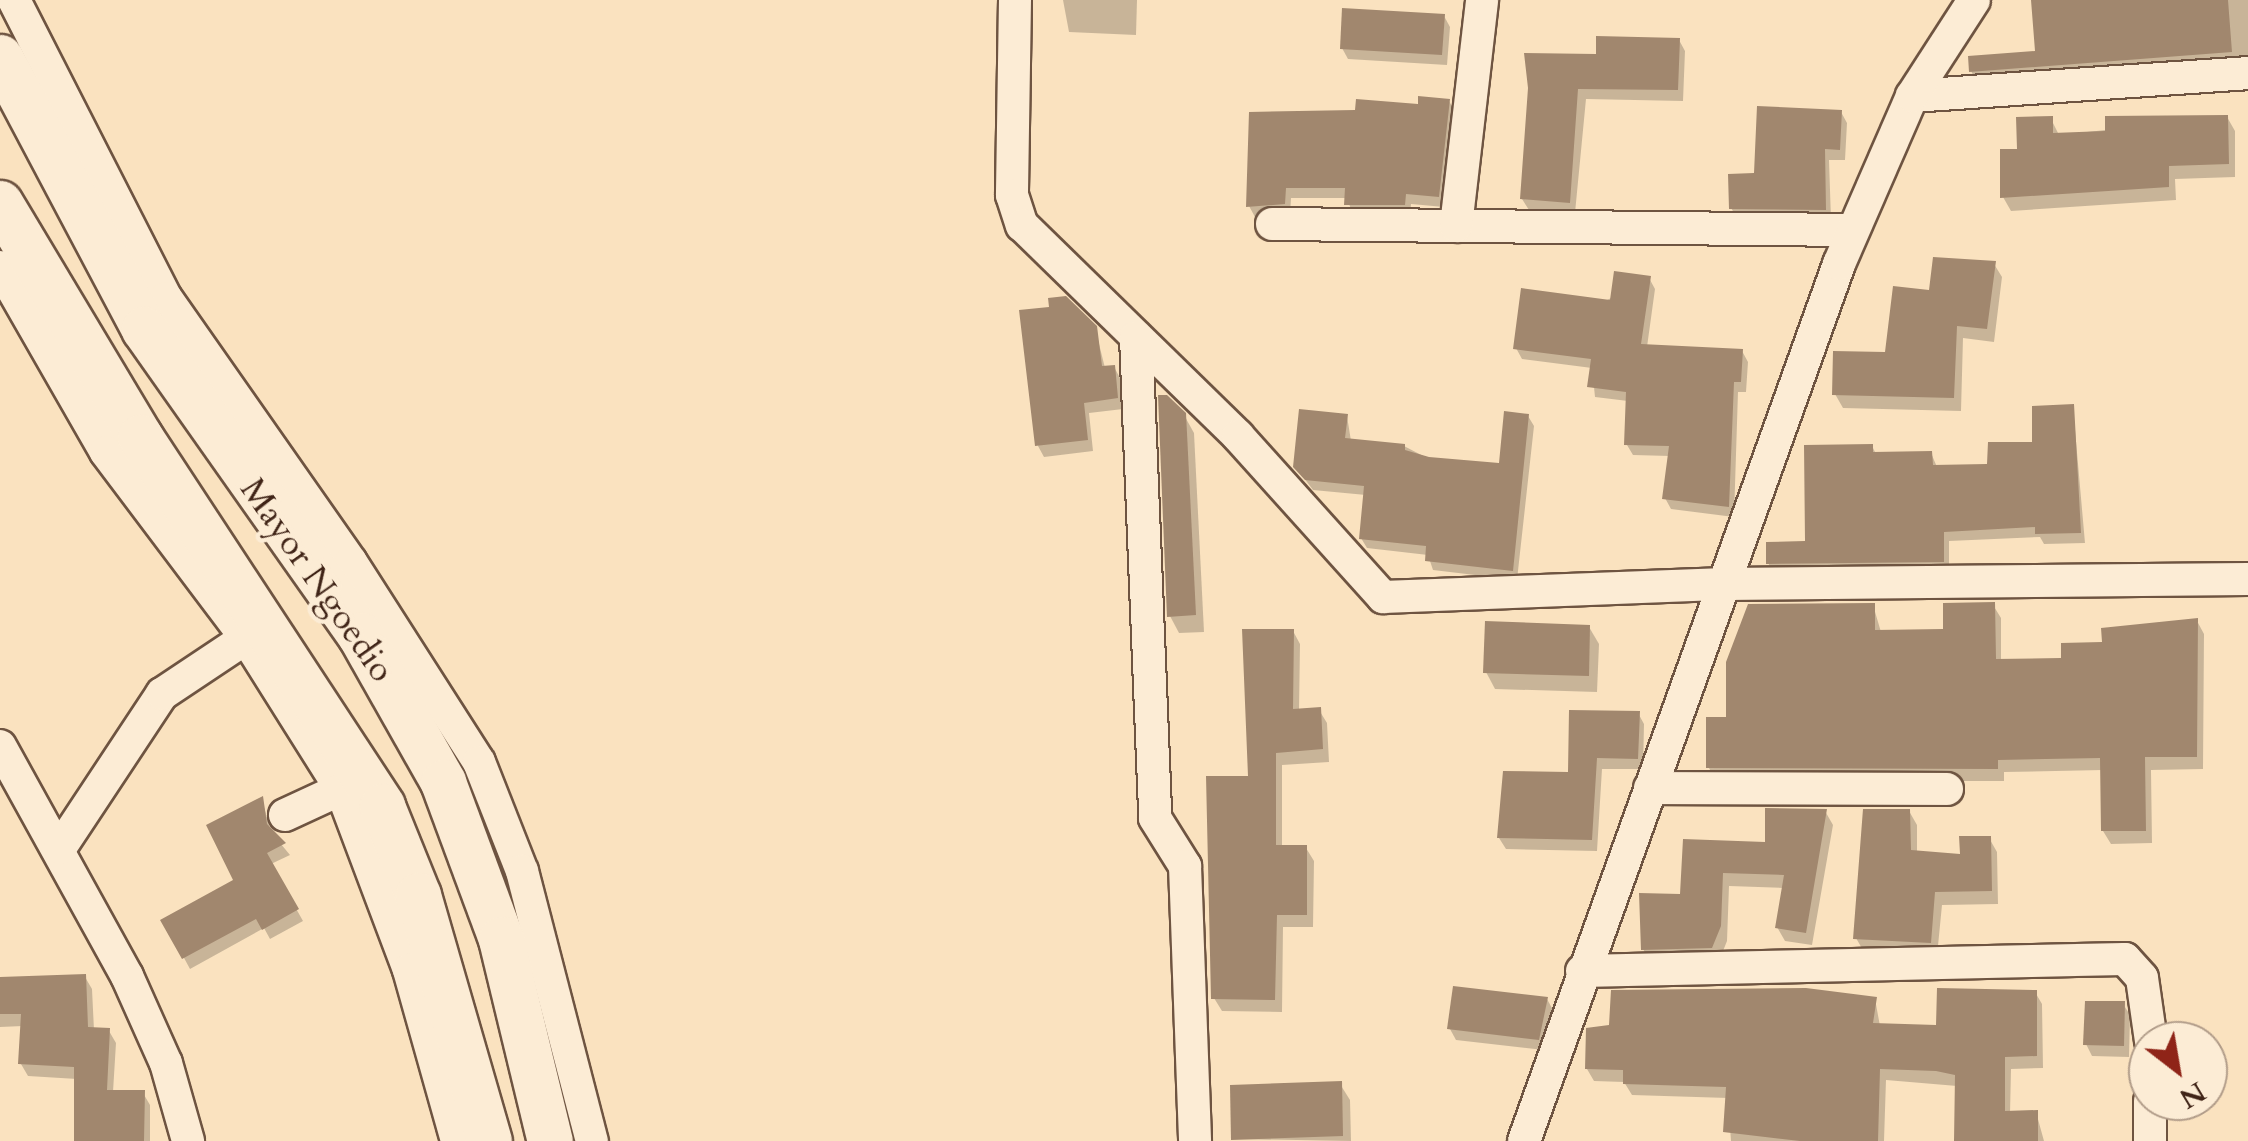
<!DOCTYPE html>
<style>
body{margin:0}
#map{position:relative;width:2248px;height:1141px;overflow:hidden;background:#fae2bf;font-family:Cardo,serif}
div>[style]{position:absolute}
.shadow>*{inset:0;background:#0003}
.building>*{inset:0;background:#a1876e}
.roads{filter:drop-shadow(2px 0 #6e5441) drop-shadow(-2px 0 #6e5441) drop-shadow(0 2px #6e5441) drop-shadow(0 -2px #6e5441)}
.street>*{height:32px;margin:-16px;padding:0 16px;transform-origin:16px;border-radius:16px;background:#fcecd5}
.secondary>*{height:45px;margin:-22.5px;padding:0 22.5px;transform-origin:22.5px;border-radius:22.5px;background:#fcecd5}
span{translate:-50% -50%;white-space:nowrap;text-align:center;line-height:1.15;-webkit-text-stroke:9px #fcecd5;paint-order:stroke}
.street-label{font-size:35px;color:#402417}
.north{position:absolute;left:2128px;top:1021px;width:100px;height:100px;box-sizing:border-box;background:#fcecd5;border:2px solid #b19c89;border-radius:50%;rotate:149deg;font-size:28px;font-weight:700;line-height:40px;text-align:center;color:#402417}
.north::after{content:'';display:block;margin:auto;width:35px;height:45px;background:#8f2418;clip-path:polygon(50% 0,100% 100%,50% 72%,0 100%)}
</style>
<div id="map">
<div class="shadow">
<i style="clip-path:polygon(1063px 0,1137px 0,1136px 35px,1069px 32px)"></i>
<i style="clip-path:polygon(2034px 0,2248px 0,2248px 61px,1977px 82px,1971px 71px,2037px 54px)"></i>
<i style="clip-path:polygon(1444px 16px,1450px 27px,1447px 65px,1348px 59px,1342px 48px)"></i>
<i style="clip-path:polygon(1679px 40px,1685px 51px,1683px 101px,1586px 99px,1575px 213px,1529px 210px,1522px 199px,1530px 88px,1598px 57px)"></i>
<i style="clip-path:polygon(1449px 101px,1455px 112px,1444px 207px,1411px 204px,1410px 216px,1353px 215px,1347px 198px,1291px 198px,1290px 215px,1255px 217px,1249px 206px,1358px 112px)"></i>
<i style="clip-path:polygon(1841px 112px,1847px 123px,1845px 160px,1829px 160px,1831px 220px,1738px 219px,1731px 208px,1756px 175px)"></i>
<i style="clip-path:polygon(2227px 117px,2235px 131px,2235px 177px,2175px 179px,2176px 200px,2011px 211px,2003px 197px,2019px 152px,2051px 119px,2059px 135px)"></i>
<i style="clip-path:polygon(1994px 264px,2002px 277px,1994px 342px,1963px 338px,1961px 411px,1843px 408px,1835px 394px,1887px 355px,1931px 293px)"></i>
<i style="clip-path:polygon(1649px 278px,1655px 289px,1647px 347px,1742px 351px,1748px 362px,1746px 392px,1738px 392px,1734px 517px,1671px 509px,1665px 498px,1670px 456px,1633px 455px,1627px 445px,1628px 401px,1595px 397px,1592px 368px,1522px 359px,1516px 348px)"></i>
<i style="clip-path:polygon(1095px 328px,1105px 368px,1114px 367px,1120px 378px,1123px 409px,1089px 413px,1093px 451px,1044px 457px,1038px 446px)"></i>
<i style="clip-path:polygon(2073px 407px,2085px 543px,2044px 544px,2040px 537px,1949px 541px,1949px 572px,1774px 573px,1768px 563px,1808px 543px,1872px 446px,1876px 454px,1931px 453px,1937px 467px,1990px 466px,2035px 444px)"></i>
<i style="clip-path:polygon(1184px 415px,1194px 433px,1204px 632px,1179px 633px,1170px 616px)"></i>
<i style="clip-path:polygon(1347px 416px,1351px 441px,1404px 446px,1429px 459px,1501px 466px,1528px 416px,1534px 426px,1517px 580px,1433px 570px,1428px 555px,1367px 548px,1361px 538px,1366px 495px,1313px 490px,1295px 466px)"></i>
<i style="clip-path:polygon(1873px 605px,1881px 632px,1946px 631px,1993px 605px,2001px 618px,2001px 661px,2064px 660px,2197px 621px,2204px 634px,2203px 769px,2151px 770px,2152px 843px,2111px 844px,2103px 831px,2103px 770px,2004px 772px,2004px 781px,1716px 781px,1709px 768px,1729px 719px)"></i>
<i style="clip-path:polygon(1589px 627px,1599px 644px,1597px 692px,1495px 689px,1486px 672px)"></i>
<i style="clip-path:polygon(1293px 631px,1300px 644px,1299px 711px,1319px 710px,1327px 723px,1329px 762px,1282px 765px,1282px 847px,1306px 848px,1314px 861px,1313px 927px,1283px 927px,1282px 1012px,1222px 1011px,1214px 998px,1250px 779px)"></i>
<i style="clip-path:polygon(1638px 713px,1644px 724px,1643px 769px,1602px 769px,1597px 851px,1506px 849px,1499px 838px)"></i>
<i style="clip-path:polygon(262px 800px,271px 832px,290px 855px,271px 864px,303px 921px,270px 939px,264px 928px,190px 969px,164px 921px,237px 881px)"></i>
<i style="clip-path:polygon(1825px 811px,1833px 825px,1812px 945px,1785px 941px,1777px 927px,1784px 888px,1729px 886px,1727px 941px,1719px 961px,1651px 963px,1643px 949px,1683px 897px)"></i>
<i style="clip-path:polygon(1909px 811px,1917px 825px,1917px 853px,1962px 857px,1989px 838px,1997px 852px,1998px 904px,1942px 905px,1937px 956px,1864px 952px,1856px 938px)"></i>
<i style="clip-path:polygon(85px 977px,92px 989px,94px 1030px,109px 1031px,116px 1043px,113px 1092px,143px 1093px,150px 1105px,150px 1141px,75px 1141px,77px 1079px,28px 1076px,21px 1064px,23px 1026px,0 1027px,0 979px)"></i>
<i style="clip-path:polygon(2035px 992px,2042px 1004px,2043px 1068px,2011px 1069px,2010px 1114px,2036px 1112px,2044px 1141px,1956px 1141px,1957px 1086px,1886px 1080px,1884px 1141px,1731px 1141px,1728px 1098px,1632px 1095px,1624px 1082px,1594px 1081px,1587px 1069px,1875px 999px,1880px 1026px,1939px 1028px)"></i>
<i style="clip-path:polygon(1547px 999px,1553px 1010px,1544px 1050px,1456px 1040px,1450px 1029px)"></i>
<i style="clip-path:polygon(2123px 1004px,2130px 1015px,2129px 1057px,2092px 1056px,2086px 1044px)"></i>
<i style="clip-path:polygon(1340px 1084px,1350px 1100px,1351px 1141px,1234px 1139px)"></i>
</div>
<div class="building">
<i style="clip-path:polygon(2031px 0,2228px 0,2232px 52px,1969px 72px,1968px 56px,2035px 51px)"></i>
<i style="clip-path:polygon(1342px 8px,1445px 14px,1442px 55px,1340px 49px)"></i>
<i style="clip-path:polygon(1596px 36px,1680px 38px,1678px 90px,1578px 89px,1570px 203px,1520px 199px,1528px 88px,1524px 53px,1596px 54px)"></i>
<i style="clip-path:polygon(1418px 96px,1450px 99px,1439px 197px,1406px 194px,1405px 205px,1344px 205px,1345px 188px,1286px 188px,1285px 204px,1246px 207px,1249px 112px,1355px 110px,1356px 99px,1418px 104px)"></i>
<i style="clip-path:polygon(1757px 106px,1842px 110px,1840px 150px,1825px 149px,1826px 210px,1729px 209px,1728px 174px,1754px 173px)"></i>
<i style="clip-path:polygon(2228px 115px,2229px 164px,2169px 166px,2169px 187px,2000px 198px,2000px 149px,2017px 149px,2016px 117px,2053px 116px,2053px 133px,2105px 131px,2105px 116px)"></i>
<i style="clip-path:polygon(1933px 257px,1996px 261px,1987px 329px,1957px 326px,1954px 398px,1832px 395px,1833px 351px,1885px 352px,1893px 286px,1929px 290px)"></i>
<i style="clip-path:polygon(1614px 271px,1651px 276px,1641px 344px,1743px 349px,1741px 382px,1734px 382px,1729px 507px,1662px 499px,1669px 446px,1624px 445px,1626px 392px,1587px 387px,1591px 359px,1513px 349px,1521px 288px,1610px 300px)"></i>
<i style="clip-path:polygon(1066px 296px,1097px 326px,1102px 366px,1115px 365px,1118px 398px,1084px 403px,1088px 440px,1035px 446px,1019px 310px,1049px 307px,1048px 298px)"></i>
<i style="clip-path:polygon(1158px 395px,1167px 395px,1186px 413px,1196px 615px,1167px 617px)"></i>
<i style="clip-path:polygon(2074px 404px,2081px 533px,2035px 534px,2035px 527px,1944px 532px,1944px 562px,1766px 564px,1766px 542px,1805px 541px,1804px 445px,1873px 444px,1873px 452px,1932px 451px,1933px 465px,1987px 464px,1988px 442px,2032px 442px,2032px 406px)"></i>
<i style="clip-path:polygon(1299px 409px,1348px 414px,1345px 438px,1405px 444px,1405px 450px,1429px 457px,1499px 463px,1504px 411px,1529px 414px,1513px 571px,1425px 561px,1426px 546px,1359px 539px,1364px 486px,1305px 480px,1293px 467px)"></i>
<i style="clip-path:polygon(1995px 602px,1996px 659px,2061px 658px,2061px 643px,2102px 642px,2101px 628px,2198px 618px,2197px 757px,2145px 757px,2146px 831px,2101px 831px,2100px 758px,1998px 760px,1998px 769px,1706px 768px,1706px 717px,1726px 717px,1726px 662px,1748px 604px,1875px 603px,1875px 630px,1943px 629px,1943px 603px)"></i>
<i style="clip-path:polygon(1485px 621px,1590px 625px,1589px 676px,1483px 673px)"></i>
<i style="clip-path:polygon(1242px 629px,1294px 629px,1293px 709px,1321px 707px,1323px 749px,1276px 753px,1276px 845px,1307px 845px,1307px 915px,1277px 915px,1275px 1000px,1211px 999px,1206px 776px,1248px 776px)"></i>
<i style="clip-path:polygon(1569px 710px,1640px 711px,1638px 759px,1597px 758px,1592px 840px,1497px 838px,1503px 771px,1568px 772px)"></i>
<i style="clip-path:polygon(263px 796px,267px 824px,286px 843px,267px 853px,299px 909px,262px 930px,256px 919px,182px 959px,160px 920px,233px 880px,206px 825px)"></i>
<i style="clip-path:polygon(1765px 808px,1827px 809px,1806px 933px,1775px 928px,1784px 875px,1723px 873px,1721px 926px,1712px 948px,1641px 950px,1639px 893px,1680px 894px,1683px 839px,1765px 842px)"></i>
<i style="clip-path:polygon(1863px 809px,1910px 809px,1911px 850px,1960px 854px,1959px 836px,1991px 836px,1992px 891px,1935px 892px,1931px 943px,1853px 939px)"></i>
<i style="clip-path:polygon(86px 974px,88px 1027px,110px 1028px,107px 1090px,145px 1090px,144px 1141px,74px 1141px,74px 1067px,18px 1064px,21px 1014px,0 1014px,0 977px)"></i>
<i style="clip-path:polygon(1453px 986px,1548px 997px,1539px 1040px,1447px 1029px)"></i>
<i style="clip-path:polygon(1806px 988px,1877px 997px,1873px 1023px,1936px 1025px,1937px 988px,2037px 990px,2037px 1056px,2005px 1057px,2005px 1111px,2038px 1110px,2038px 1141px,1954px 1141px,1955px 1075px,1936px 1071px,1880px 1069px,1878px 1141px,1800px 1141px,1723px 1132px,1726px 1087px,1623px 1084px,1623px 1070px,1585px 1069px,1586px 1028px,1609px 1025px,1611px 990px)"></i>
<i style="clip-path:polygon(2085px 1001px,2125px 1001px,2124px 1046px,2083px 1045px)"></i>
<i style="clip-path:polygon(1342px 1081px,1343px 1136px,1231px 1140px,1230px 1085px)"></i>
</div>
<div class="roads">
<div class="street">
<i style="left:14px;top:0;width:335px;rotate:63deg"></i>
<i style="left:166px;top:298px;width:322px;rotate:55deg"></i>
<i style="left:351px;top:562px;width:237px;rotate:57.4deg"></i>
<i style="left:479px;top:762px;width:117px;rotate:68.5deg"></i>
<i style="left:522px;top:871px;width:279px;rotate:75.5deg"></i>
<i style="left:1015px;top:0;width:195px;rotate:90.9deg"></i>
<i style="left:1012px;top:195px;width:32px;rotate:72deg"></i>
<i style="left:1022px;top:225px;width:302px;rotate:44.3deg"></i>
<i style="left:1238px;top:436px;width:217px;rotate:48deg"></i>
<i style="left:1383px;top:597px;width:342px;rotate:-2.2deg"></i>
<i style="left:1725px;top:584px;width:523px;rotate:-0.55deg"></i>
<i style="left:1912px;top:96px;width:337px;rotate:-3.9deg"></i>
<i style="left:1272px;top:224px;width:580px;rotate:0.59deg"></i>
<i style="left:1456px;top:226px;width:227px;rotate:-83.4deg"></i>
<i style="left:0;top:267px;width:213px;rotate:60.2deg"></i>
<i style="left:106px;top:452px;width:233px;rotate:53deg"></i>
<i style="left:246px;top:638px;width:178px;rotate:57.8deg"></i>
<i style="left:341px;top:789px;width:193px;rotate:69.4deg"></i>
<i style="left:409px;top:970px;width:178px;rotate:74.3deg"></i>
<i style="left:1136px;top:337px;width:481px;rotate:87.7deg"></i>
<i style="left:1155px;top:818px;width:57px;rotate:58deg"></i>
<i style="left:1185px;top:866px;width:275px;rotate:87.9deg"></i>
<i style="left:0;top:746px;width:263px;rotate:61.1deg"></i>
<i style="left:127px;top:976px;width:95px;rotate:65.9deg"></i>
<i style="left:166px;top:1063px;width:81px;rotate:74.2deg"></i>
<i style="left:1650px;top:788px;width:297px;rotate:0.2deg"></i>
<i style="left:285px;top:815px;width:62px;rotate:-24.9deg"></i>
<i style="left:60px;top:848px;width:185px;rotate:-56.5deg"></i>
<i style="left:162px;top:694px;width:101px;rotate:-33.7deg"></i>
<i style="left:1582px;top:971px;width:543px;rotate:-1.27deg"></i>
<i style="left:2125px;top:959px;width:25px;rotate:48deg"></i>
<i style="left:2142px;top:978px;width:64px;rotate:81.9deg"></i>
<i style="left:1524px;top:1141px;width:932px;rotate:-70.24deg"></i>
<i style="left:1839px;top:264px;width:183px;rotate:-66.5deg"></i>
<i style="left:1912px;top:96px;width:114px;rotate:-57.1deg"></i>
<i style="left:2150px;top:1141px;width:40px;rotate:-90deg"></i>
</div>
<div class="secondary">
<i style="left:0;top:57px;width:308px;rotate:62.1deg"></i>
<i style="left:144px;top:329px;width:375px;rotate:54.8deg"></i>
<i style="left:360px;top:635px;width:169px;rotate:60.5deg"></i>
<i style="left:443px;top:782px;width:167px;rotate:69.7deg"></i>
<i style="left:501px;top:939px;width:208px;rotate:76.4deg"></i>
<i style="left:0;top:203px;width:273px;rotate:59.1deg"></i>
<i style="left:140px;top:437px;width:441px;rotate:56.7deg"></i>
<i style="left:382px;top:806px;width:96px;rotate:68deg"></i>
<i style="left:418px;top:895px;width:256px;rotate:73.9deg"></i>
</div>
</div>
<div class="street-label">
<span style="left:317px;top:580px;rotate:55deg">Mayor Ngoedio</span>
</div>
<div class="north">N</div>
</div>
